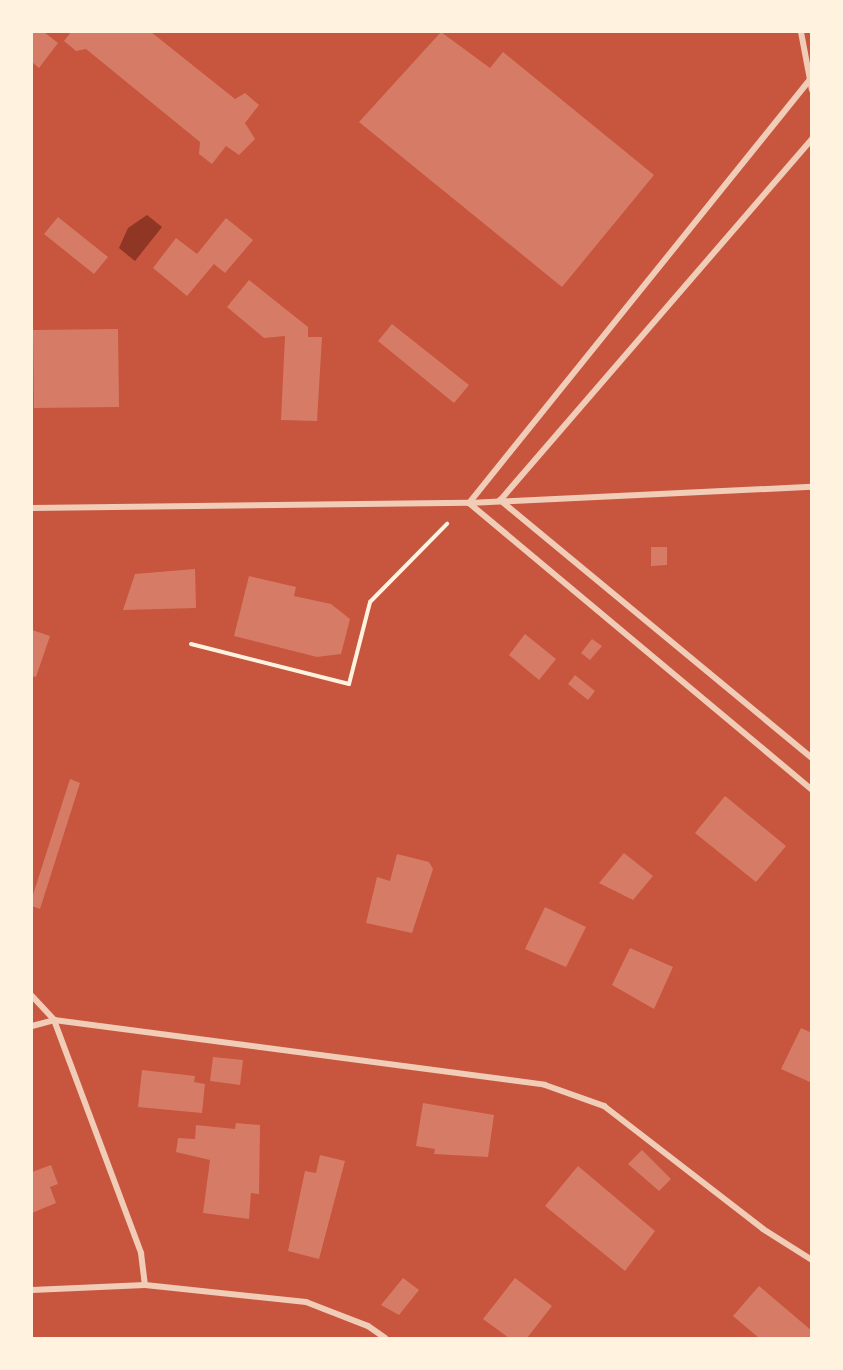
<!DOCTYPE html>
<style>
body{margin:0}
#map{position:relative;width:843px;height:1370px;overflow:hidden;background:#c8553d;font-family:Lato,sans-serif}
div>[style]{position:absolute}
.water>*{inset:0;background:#8f3625}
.building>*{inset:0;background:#d67c66}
.path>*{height:4px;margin:-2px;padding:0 2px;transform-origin:2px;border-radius:2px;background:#fff3e0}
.minor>*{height:6px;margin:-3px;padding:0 3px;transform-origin:3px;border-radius:3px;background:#f1ccb7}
span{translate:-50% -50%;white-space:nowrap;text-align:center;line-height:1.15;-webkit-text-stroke:6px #fff3e0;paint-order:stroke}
.frame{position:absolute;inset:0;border:33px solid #fff3e0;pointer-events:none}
</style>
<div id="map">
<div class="water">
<i style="clip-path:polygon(147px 215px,162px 227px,135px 261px,119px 248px,128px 228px)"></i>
</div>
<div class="building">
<i style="clip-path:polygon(32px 32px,44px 32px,58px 43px,39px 68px,32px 62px)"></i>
<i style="clip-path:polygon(71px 32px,151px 32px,235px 99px,245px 93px,259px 105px,245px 123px,255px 139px,239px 155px,226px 146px,212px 164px,199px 154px,200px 142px,86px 49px,76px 51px,64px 41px)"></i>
<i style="clip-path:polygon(441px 32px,490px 68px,503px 52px,654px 175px,562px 287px,359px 122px)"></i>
<i style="clip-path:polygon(58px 217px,108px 257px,94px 274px,44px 234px)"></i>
<i style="clip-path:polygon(226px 218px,253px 240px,225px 273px,214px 264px,187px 296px,153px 268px,176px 238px,197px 254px)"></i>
<i style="clip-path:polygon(249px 280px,308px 327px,308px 337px,322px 337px,317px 421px,281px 420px,285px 336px,264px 338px,227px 307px)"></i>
<i style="clip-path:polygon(392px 324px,469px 385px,454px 403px,378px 341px)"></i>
<i style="clip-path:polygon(118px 329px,119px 407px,34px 408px,33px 330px)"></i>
<i style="clip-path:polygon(651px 547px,667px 547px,667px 565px,651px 566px)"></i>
<i style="clip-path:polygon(195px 569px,196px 608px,123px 610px,135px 574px)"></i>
<i style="clip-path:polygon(249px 576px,296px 587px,294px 596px,331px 604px,350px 619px,341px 654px,317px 657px,234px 636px)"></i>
<i style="clip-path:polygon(32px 630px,50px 636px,36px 677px,32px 676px)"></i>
<i style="clip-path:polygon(525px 634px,556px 659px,539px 680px,509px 655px)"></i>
<i style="clip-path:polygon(592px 639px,602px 646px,590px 660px,581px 653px)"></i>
<i style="clip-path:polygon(575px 675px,595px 691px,588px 700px,568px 684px)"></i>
<i style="clip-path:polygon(70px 779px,80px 783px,40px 909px,32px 906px,32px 898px)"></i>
<i style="clip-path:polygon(725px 796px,786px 846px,756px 882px,695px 833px)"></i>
<i style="clip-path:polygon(624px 853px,653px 876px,633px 900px,599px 883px)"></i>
<i style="clip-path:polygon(397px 854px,429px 862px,433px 869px,412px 933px,366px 923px,377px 877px,390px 881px)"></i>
<i style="clip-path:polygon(545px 907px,586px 927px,566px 967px,525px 949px)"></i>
<i style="clip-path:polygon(630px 948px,673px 967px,654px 1009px,612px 985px)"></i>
<i style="clip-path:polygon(801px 1028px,812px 1033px,812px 1083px,781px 1069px)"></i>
<i style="clip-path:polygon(213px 1057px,243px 1060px,240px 1085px,210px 1081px)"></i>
<i style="clip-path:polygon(142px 1070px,195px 1076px,194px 1082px,205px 1084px,202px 1113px,138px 1107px)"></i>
<i style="clip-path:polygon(423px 1103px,494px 1115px,488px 1157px,434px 1154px,435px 1149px,416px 1146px)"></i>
<i style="clip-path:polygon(236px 1123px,260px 1125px,259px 1194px,251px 1193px,249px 1219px,203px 1213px,210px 1160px,176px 1152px,178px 1138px,195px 1139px,196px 1125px,235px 1129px)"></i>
<i style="clip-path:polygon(642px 1150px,671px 1179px,659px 1191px,628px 1164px)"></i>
<i style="clip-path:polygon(320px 1155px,345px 1161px,319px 1259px,288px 1251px,305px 1171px,316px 1173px)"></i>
<i style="clip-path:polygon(51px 1165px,58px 1184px,50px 1187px,56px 1203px,32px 1213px,32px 1172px)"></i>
<i style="clip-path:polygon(578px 1166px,655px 1231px,625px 1271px,545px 1206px)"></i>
<i style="clip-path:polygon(403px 1278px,419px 1290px,399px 1315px,381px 1305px)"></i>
<i style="clip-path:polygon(515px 1278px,552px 1306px,527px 1338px,509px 1338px,483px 1319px)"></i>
<i style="clip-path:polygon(759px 1286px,812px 1331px,812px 1338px,759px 1338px,733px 1316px)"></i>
</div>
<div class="path">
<i style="left:191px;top:644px;width:163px;rotate:14.2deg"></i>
<i style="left:349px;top:684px;width:85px;rotate:-75.6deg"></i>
<i style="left:370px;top:602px;width:110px;rotate:-45.4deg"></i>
</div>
<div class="minor">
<i style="left:801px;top:32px;width:59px;rotate:79.3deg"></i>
<i style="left:812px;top:77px;width:547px;rotate:128.84deg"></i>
<i style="left:469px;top:503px;width:447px;rotate:39.9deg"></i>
<i style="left:812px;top:139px;width:477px;rotate:130.8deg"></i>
<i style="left:500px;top:500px;width:405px;rotate:39.6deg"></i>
<i style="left:32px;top:508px;width:437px;rotate:-0.7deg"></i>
<i style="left:469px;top:503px;width:343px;rotate:-2.7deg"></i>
<i style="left:32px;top:996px;width:33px;rotate:47deg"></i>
<i style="left:54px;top:1020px;width:249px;rotate:69.5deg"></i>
<i style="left:141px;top:1253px;width:32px;rotate:83deg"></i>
<i style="left:32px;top:1026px;width:23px;rotate:-15deg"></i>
<i style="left:54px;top:1020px;width:495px;rotate:7.5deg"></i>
<i style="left:545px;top:1085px;width:63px;rotate:19.6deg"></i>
<i style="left:604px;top:1106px;width:201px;rotate:37.7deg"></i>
<i style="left:763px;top:1229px;width:58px;rotate:32.3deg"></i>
<i style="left:32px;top:1290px;width:113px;rotate:-2.5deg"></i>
<i style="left:145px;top:1285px;width:162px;rotate:6deg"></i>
<i style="left:306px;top:1302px;width:66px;rotate:21.2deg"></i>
<i style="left:368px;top:1326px;width:21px;rotate:35deg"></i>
</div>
<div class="frame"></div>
</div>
